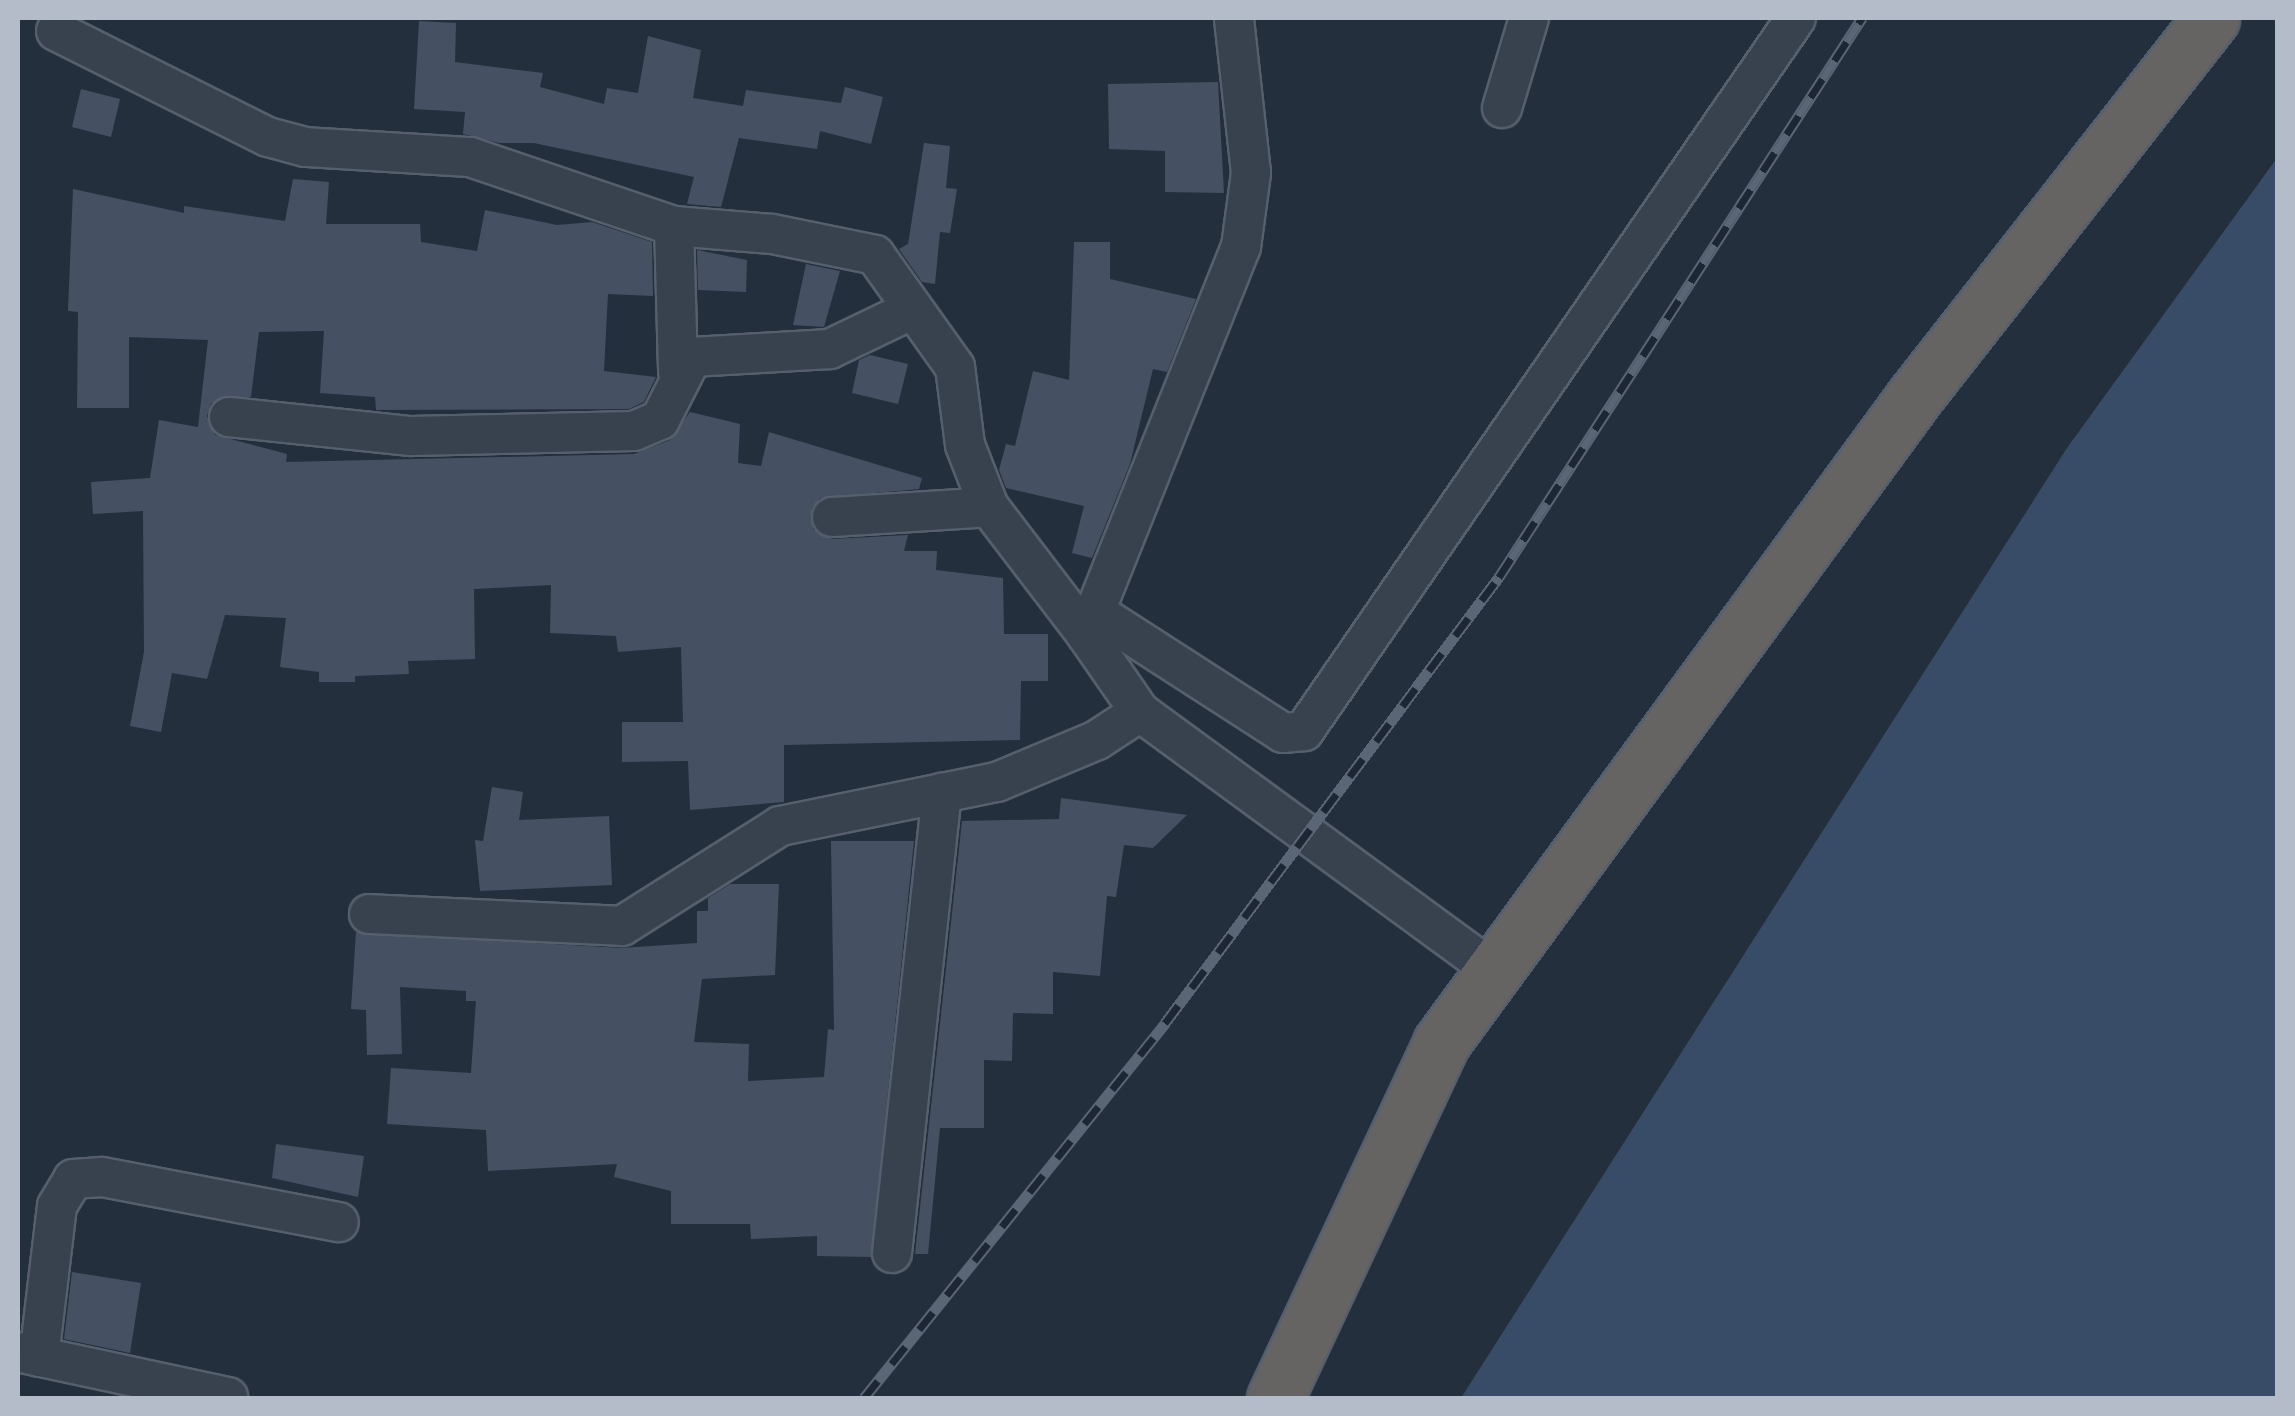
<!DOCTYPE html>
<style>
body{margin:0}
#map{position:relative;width:2295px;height:1416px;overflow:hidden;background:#242f3e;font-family:Raleway,sans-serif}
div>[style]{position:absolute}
.water>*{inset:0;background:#394c67}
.building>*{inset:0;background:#455162}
.roads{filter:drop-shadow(2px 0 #565f6c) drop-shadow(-2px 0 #565f6c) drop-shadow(0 2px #565f6c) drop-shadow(0 -2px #565f6c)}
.minor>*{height:38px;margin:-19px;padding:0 19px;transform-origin:19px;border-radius:19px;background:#38414e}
.trunk>*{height:55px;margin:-27.5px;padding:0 27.5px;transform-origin:27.5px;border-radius:27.5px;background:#656462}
.rail>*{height:11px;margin-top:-5.5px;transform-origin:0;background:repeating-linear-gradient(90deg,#1d2633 0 22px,#5a6575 0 44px);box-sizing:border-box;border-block:2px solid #5a6575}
span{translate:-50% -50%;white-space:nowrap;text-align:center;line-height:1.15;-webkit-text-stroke:9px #1d2633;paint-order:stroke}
.frame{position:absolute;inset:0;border:20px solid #b4bcc9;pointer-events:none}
</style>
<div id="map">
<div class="water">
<i style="clip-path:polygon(2277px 158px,2277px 1398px,1461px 1398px,2067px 448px)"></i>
</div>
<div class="building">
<i style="clip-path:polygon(419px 21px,456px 23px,455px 62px,543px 73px,540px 87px,604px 104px,607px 88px,638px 93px,648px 36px,701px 50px,693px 98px,743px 106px,746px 90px,841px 103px,845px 87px,883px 97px,871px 144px,820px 131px,817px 149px,739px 138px,721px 207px,687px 204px,694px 177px,534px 143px,499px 143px,463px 134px,465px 112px,414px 109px)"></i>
<i style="clip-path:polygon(1218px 82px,1224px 193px,1165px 192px,1165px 151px,1109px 149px,1108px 84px)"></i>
<i style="clip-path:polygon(81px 89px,120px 99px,111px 137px,72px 127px)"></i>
<i style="clip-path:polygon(924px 143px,950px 146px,946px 188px,957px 189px,950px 233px,940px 232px,935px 284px,922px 282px,899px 249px,908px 244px)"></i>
<i style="clip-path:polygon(293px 179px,329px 182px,326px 224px,420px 224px,421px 242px,477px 251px,485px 210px,557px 225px,592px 222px,652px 242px,653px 296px,608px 294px,604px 371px,656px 377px,644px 402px,629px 409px,376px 410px,375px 397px,320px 393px,324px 331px,259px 332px,251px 397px,211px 403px,207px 416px,215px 435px,287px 454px,286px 462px,634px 454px,670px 440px,690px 412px,740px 424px,738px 463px,761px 466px,769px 432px,922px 478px,919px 489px,820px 498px,812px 508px,813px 529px,832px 539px,908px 535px,904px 551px,937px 551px,936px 570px,1003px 578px,1004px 634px,1048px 634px,1048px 681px,1021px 681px,1020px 740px,784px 745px,784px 802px,690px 810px,688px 761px,622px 762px,622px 722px,683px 722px,681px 647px,618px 652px,616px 636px,550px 633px,551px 585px,474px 589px,475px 659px,408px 661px,409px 674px,355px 676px,355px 682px,319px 682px,319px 672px,280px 667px,286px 618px,225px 615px,207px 679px,172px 673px,161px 732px,130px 726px,144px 652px,143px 511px,93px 514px,91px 482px,150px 478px,159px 420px,198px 427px,208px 340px,129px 337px,129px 408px,77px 408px,78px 312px,68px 311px,73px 189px,184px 213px,184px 206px,285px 221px)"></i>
<i style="clip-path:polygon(1074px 242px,1110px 242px,1110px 279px,1196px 299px,1167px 372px,1153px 369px,1130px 464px,1092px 558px,1072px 553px,1084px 506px,1006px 488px,999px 470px,1006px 444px,1015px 446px,1033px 371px,1069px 380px)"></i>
<i style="clip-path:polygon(697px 250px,747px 260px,746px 292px,698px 290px)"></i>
<i style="clip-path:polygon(806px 264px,840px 271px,824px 327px,793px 325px)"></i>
<i style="clip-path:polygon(870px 355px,908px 364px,898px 404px,852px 393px,859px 360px)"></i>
<i style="clip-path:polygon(492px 787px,523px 792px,519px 820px,609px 816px,612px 885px,480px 891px,475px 840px,483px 841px)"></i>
<i style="clip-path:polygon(1061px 798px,1187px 815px,1153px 848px,1124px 845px,1116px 897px,1107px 896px,1100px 976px,1053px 972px,1053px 1014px,1013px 1013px,1012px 1061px,984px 1060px,984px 1128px,940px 1128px,928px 1254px,915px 1254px,962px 821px,1059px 819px)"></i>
<i style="clip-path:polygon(831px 841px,914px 841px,871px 1257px,817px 1256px,817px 1236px,751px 1239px,750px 1224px,671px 1224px,671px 1191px,614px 1177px,617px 1164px,488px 1171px,486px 1130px,387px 1124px,391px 1068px,471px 1073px,476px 1001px,466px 1001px,466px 991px,400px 987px,402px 1054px,367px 1055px,366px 1010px,351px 1009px,356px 932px,621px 948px,697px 943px,697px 911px,708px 911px,708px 898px,730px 884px,779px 884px,775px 975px,702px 979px,694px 1042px,749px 1044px,748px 1081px,824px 1077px,828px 1029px,834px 1030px)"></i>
<i style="clip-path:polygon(276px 1144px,364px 1156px,358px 1197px,272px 1178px)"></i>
<i style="clip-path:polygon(72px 1272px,141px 1283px,130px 1353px,64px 1339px)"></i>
</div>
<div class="roads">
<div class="minor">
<i style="left:56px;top:31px;width:237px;rotate:26.6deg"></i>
<i style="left:268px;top:137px;width:39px;rotate:15deg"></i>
<i style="left:306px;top:147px;width:164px;rotate:3.5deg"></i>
<i style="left:470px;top:157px;width:215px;rotate:18.7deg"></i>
<i style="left:674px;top:226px;width:98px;rotate:4.7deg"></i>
<i style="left:772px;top:234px;width:105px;rotate:11.5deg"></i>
<i style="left:875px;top:255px;width:138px;rotate:54.5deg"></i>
<i style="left:955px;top:367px;width:79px;rotate:82.7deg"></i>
<i style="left:965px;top:445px;width:66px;rotate:68.8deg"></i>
<i style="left:989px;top:507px;width:160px;rotate:52.6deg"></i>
<i style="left:1502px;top:108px;width:94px;rotate:-73.3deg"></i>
<i style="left:674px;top:226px;width:147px;rotate:88.4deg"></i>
<i style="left:229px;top:417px;width:183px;rotate:6deg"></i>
<i style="left:411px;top:436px;width:223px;rotate:-1.3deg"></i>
<i style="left:634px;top:431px;width:28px;rotate:-23deg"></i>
<i style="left:660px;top:420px;width:71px;rotate:-63.1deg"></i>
<i style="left:692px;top:357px;width:138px;rotate:-3.3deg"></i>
<i style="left:830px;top:349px;width:88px;rotate:-25.7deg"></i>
<i style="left:832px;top:517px;width:157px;rotate:-3.6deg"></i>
<i style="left:1097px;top:613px;width:221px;rotate:32.8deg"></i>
<i style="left:1283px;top:733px;width:21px;rotate:-5deg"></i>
<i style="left:1304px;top:731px;width:866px;rotate:-55.39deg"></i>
<i style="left:1140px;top:712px;width:439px;rotate:36.2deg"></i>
<i style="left:369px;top:914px;width:253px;rotate:2.7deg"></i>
<i style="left:622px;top:926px;width:187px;rotate:-32.3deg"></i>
<i style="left:780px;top:826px;width:221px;rotate:-11.5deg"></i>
<i style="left:997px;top:782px;width:108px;rotate:-22.8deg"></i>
<i style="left:1097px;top:740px;width:51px;rotate:-33.1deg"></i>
<i style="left:1140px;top:712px;width:95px;rotate:-124.7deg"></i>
<i style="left:1086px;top:634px;width:417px;rotate:-68.2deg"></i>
<i style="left:1241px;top:247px;width:75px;rotate:-82.3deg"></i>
<i style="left:1251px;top:173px;width:156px;rotate:-96.3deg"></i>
<i style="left:892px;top:1253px;width:463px;rotate:-83.8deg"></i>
<i style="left:18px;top:1352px;width:215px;rotate:12.1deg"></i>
<i style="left:39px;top:1357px;width:152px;rotate:-83.2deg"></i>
<i style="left:57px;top:1206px;width:31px;rotate:-59deg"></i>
<i style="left:73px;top:1179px;width:29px;rotate:-4deg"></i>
<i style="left:102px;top:1177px;width:241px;rotate:10.8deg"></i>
</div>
<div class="trunk">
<i style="left:1275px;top:1398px;width:392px;rotate:-64.9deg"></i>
<i style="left:1441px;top:1043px;width:802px;rotate:-53.77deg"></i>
<i style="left:1915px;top:396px;width:480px;rotate:-51.9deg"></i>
</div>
</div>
<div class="rail">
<i style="left:864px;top:1398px;width:481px;rotate:-51.2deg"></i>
<i style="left:1165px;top:1023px;width:557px;rotate:-53.17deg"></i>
<i style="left:1499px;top:577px;width:667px;rotate:-57deg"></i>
</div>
<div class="frame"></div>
</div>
